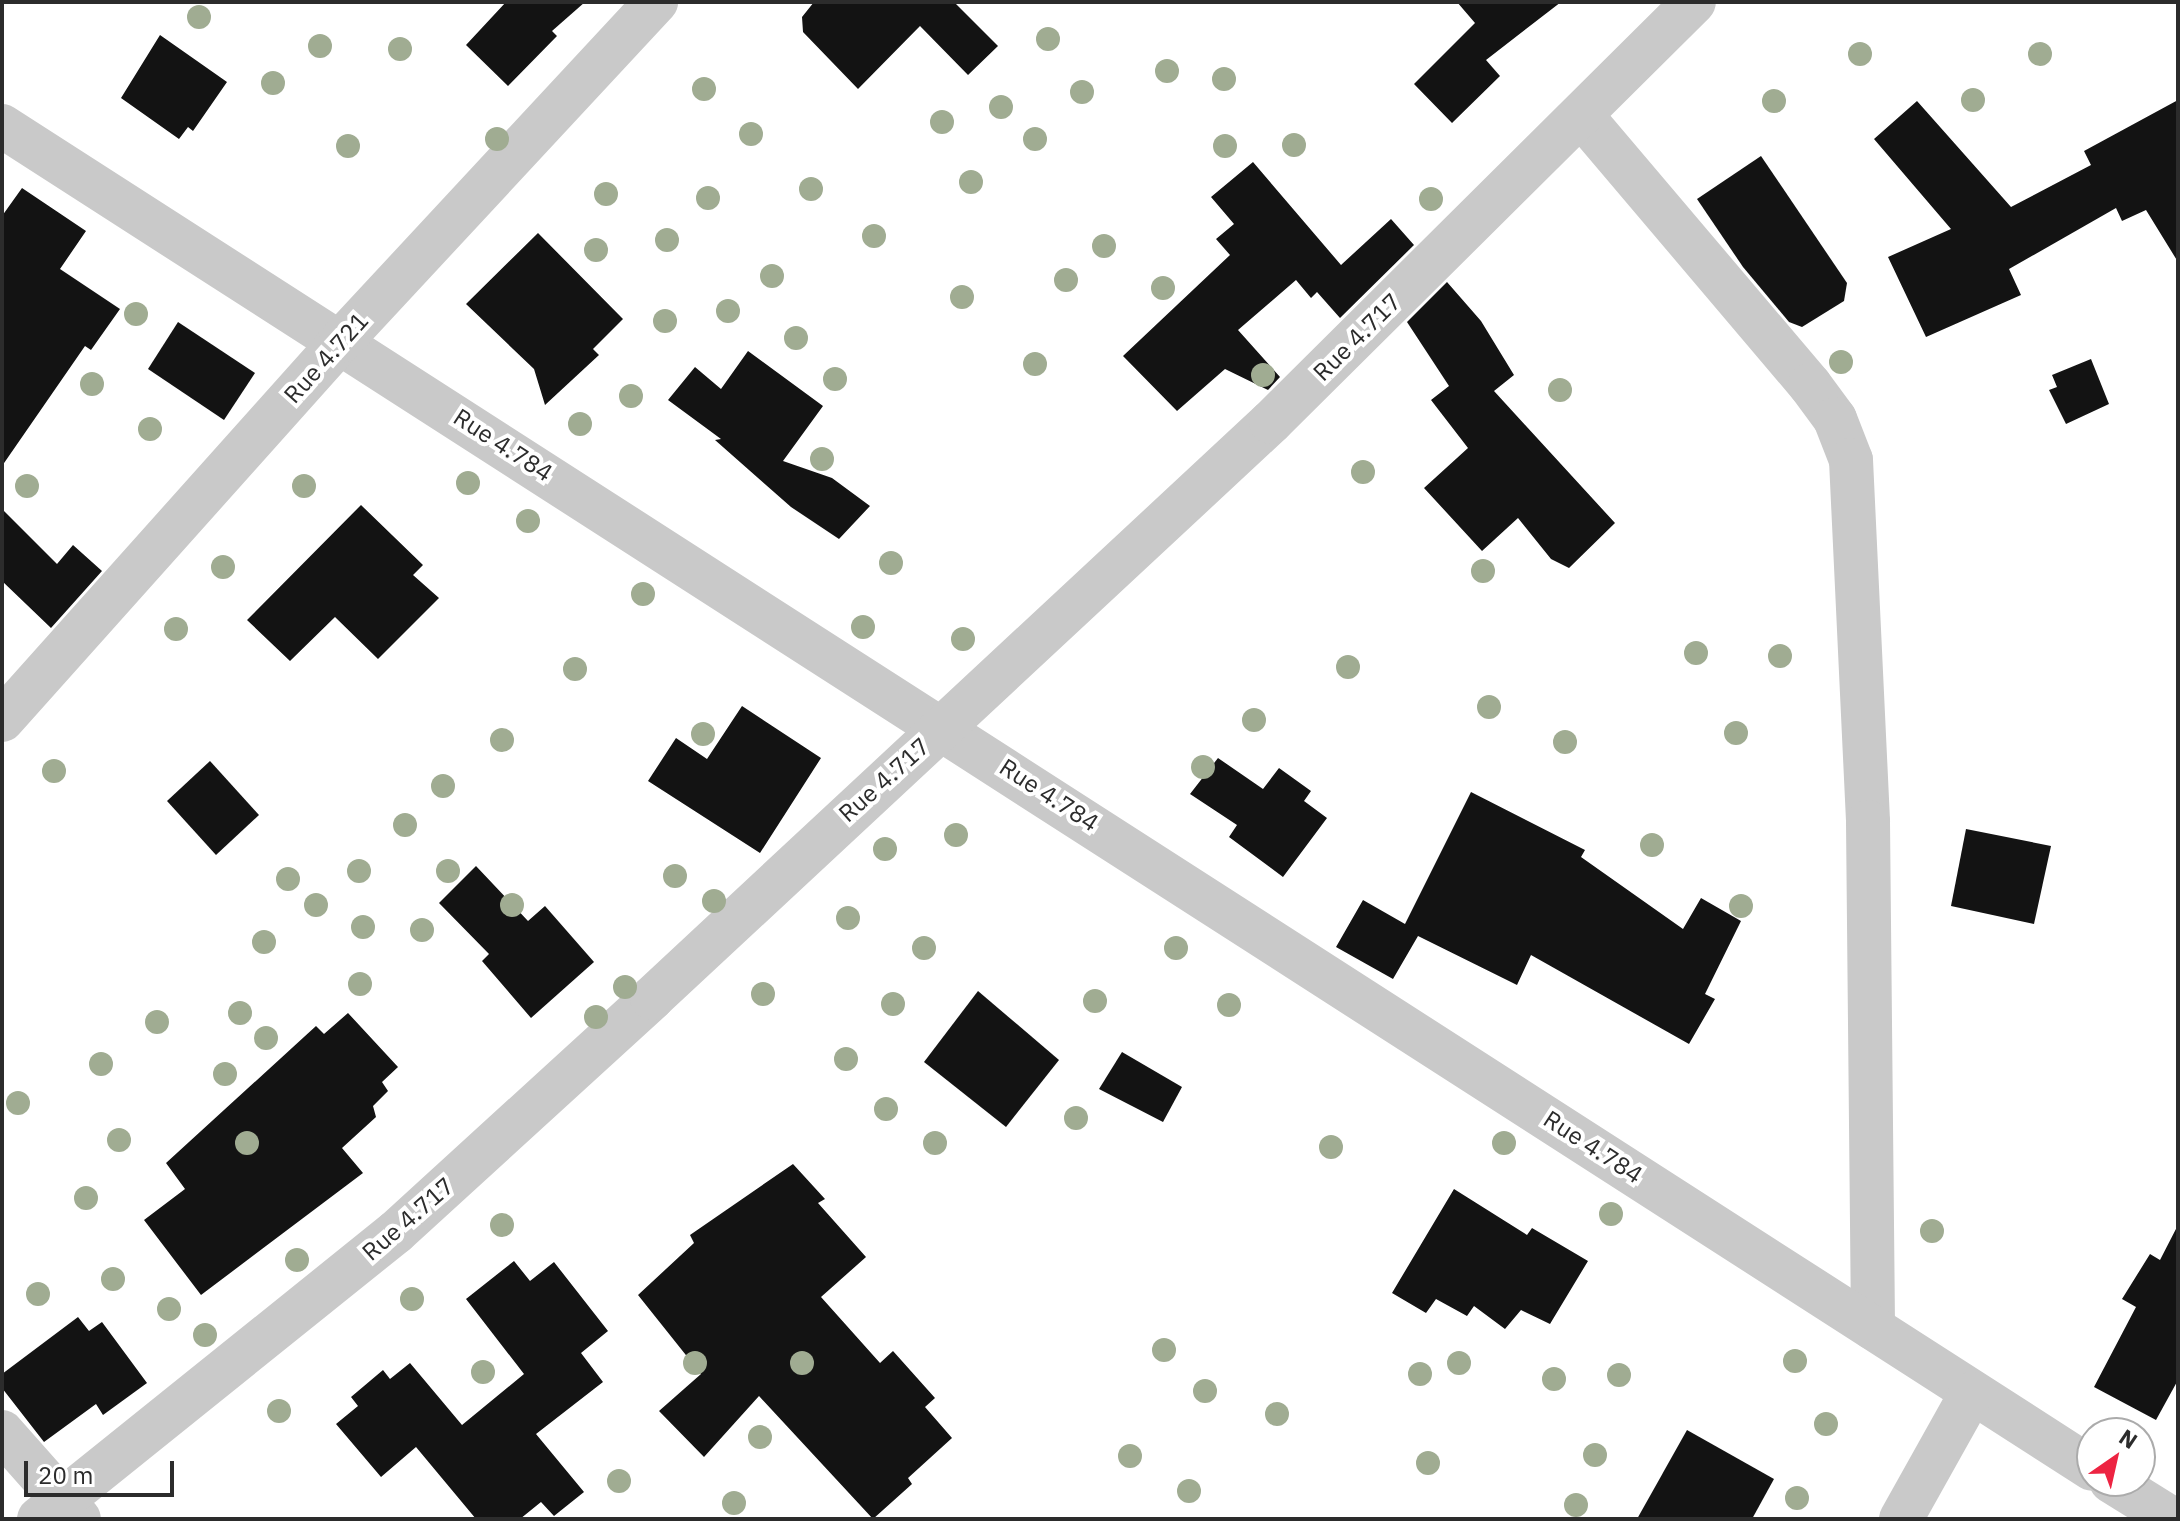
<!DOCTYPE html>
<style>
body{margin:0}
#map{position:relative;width:2180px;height:1521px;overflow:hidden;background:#fff;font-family:"IBM Plex Sans",sans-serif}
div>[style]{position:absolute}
.building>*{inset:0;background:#131313}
.street>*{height:44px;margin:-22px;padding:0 22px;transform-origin:22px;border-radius:22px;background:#c9c9c9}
.trees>*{width:24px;height:24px;margin:-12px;border-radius:50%;background:#a0ac92}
span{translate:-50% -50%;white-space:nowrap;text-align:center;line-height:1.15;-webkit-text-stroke:8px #fff;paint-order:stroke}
.street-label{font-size:24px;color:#2c2c2c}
.frame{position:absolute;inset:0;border:4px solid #2c2c2c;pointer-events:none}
.north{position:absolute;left:2076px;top:1417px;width:80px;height:80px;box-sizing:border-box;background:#fff;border:2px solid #ababab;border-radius:50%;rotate:34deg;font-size:22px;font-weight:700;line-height:32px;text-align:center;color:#2c2c2c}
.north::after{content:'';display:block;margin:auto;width:28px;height:36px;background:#ed2442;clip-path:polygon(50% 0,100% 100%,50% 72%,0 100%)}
.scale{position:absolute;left:24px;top:1461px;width:150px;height:36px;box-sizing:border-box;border:4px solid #2c2c2c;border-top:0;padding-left:10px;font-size:24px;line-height:28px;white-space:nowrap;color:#2c2c2c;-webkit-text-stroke:6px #fff;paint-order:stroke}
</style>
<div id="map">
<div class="building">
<i style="clip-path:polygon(506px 2px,585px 2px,552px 31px,557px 36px,508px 86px,466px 45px)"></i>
<i style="clip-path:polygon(814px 2px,954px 2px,998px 46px,968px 75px,920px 26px,858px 89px,803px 32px,802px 17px)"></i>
<i style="clip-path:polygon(1457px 2px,1561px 2px,1486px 60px,1500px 76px,1452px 123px,1414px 84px,1475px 23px)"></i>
<i style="clip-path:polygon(160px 35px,227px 82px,193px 131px,188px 127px,179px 139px,121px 98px)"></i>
<i style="clip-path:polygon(2178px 100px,2178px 262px,2146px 210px,2122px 221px,2116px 208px,2009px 269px,2021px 295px,1926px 337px,1888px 257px,1951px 229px,1874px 139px,1917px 101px,2011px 207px,2091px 165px,2084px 151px)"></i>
<i style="clip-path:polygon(1761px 156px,1847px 283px,1844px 301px,1802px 327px,1789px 322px,1743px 267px,1697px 199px)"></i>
<i style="clip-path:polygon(1253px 162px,1341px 265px,1391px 219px,1414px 245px,1340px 318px,1317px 292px,1311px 298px,1296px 280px,1238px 330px,1280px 377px,1268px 390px,1225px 369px,1177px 411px,1123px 356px,1230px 255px,1216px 239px,1234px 224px,1211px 197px)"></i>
<i style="clip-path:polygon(22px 188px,86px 231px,60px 269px,120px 309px,91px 350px,85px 346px,2px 466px,2px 216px)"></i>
<i style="clip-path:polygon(538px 233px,623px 319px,593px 349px,599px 355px,545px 405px,534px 369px,466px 304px)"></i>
<i style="clip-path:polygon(1447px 282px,1481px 321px,1514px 375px,1494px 391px,1615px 523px,1569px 568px,1551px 559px,1518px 518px,1482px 551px,1424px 488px,1468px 448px,1431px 400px,1449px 386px,1407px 322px)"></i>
<i style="clip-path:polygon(178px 322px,255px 373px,224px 420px,148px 369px)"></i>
<i style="clip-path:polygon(748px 351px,823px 406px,783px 461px,832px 478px,870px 506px,839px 539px,791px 507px,715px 440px,721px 439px,668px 400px,695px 367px,721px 389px)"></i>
<i style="clip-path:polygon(2091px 359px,2109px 404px,2066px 424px,2049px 390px,2057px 387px,2052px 375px)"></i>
<i style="clip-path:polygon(361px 505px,423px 565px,413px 575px,439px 598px,378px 659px,335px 617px,290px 661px,247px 620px)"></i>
<i style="clip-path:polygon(2px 509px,57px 564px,73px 545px,102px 571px,51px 628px,2px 581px)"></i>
<i style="clip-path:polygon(742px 706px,821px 758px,760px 853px,648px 781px,676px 738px,707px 759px)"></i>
<i style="clip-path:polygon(1218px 758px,1263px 789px,1279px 768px,1311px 791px,1304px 801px,1327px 818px,1283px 877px,1229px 837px,1237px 825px,1190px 794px)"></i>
<i style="clip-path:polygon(210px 761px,259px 815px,216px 855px,167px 801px)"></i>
<i style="clip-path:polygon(1471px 792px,1585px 850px,1581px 857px,1683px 929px,1701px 898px,1741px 921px,1705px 994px,1715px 999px,1689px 1044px,1531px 955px,1517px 985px,1418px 936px,1393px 979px,1336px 947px,1363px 900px,1405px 924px)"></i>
<i style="clip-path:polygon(1966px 829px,2051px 846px,2034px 924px,1951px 906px)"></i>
<i style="clip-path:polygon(476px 866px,528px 921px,545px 906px,594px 962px,531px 1018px,482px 961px,489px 954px,439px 903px)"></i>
<i style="clip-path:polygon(978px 991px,1059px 1060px,1006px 1127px,924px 1062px)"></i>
<i style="clip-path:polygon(348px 1013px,398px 1067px,382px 1082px,388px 1091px,373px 1106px,376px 1117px,342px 1148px,363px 1173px,201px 1295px,144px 1220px,185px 1189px,166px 1163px,316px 1026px,324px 1034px)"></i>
<i style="clip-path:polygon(1122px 1052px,1182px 1087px,1163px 1122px,1099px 1089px)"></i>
<i style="clip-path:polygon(793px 1164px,825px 1199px,818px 1203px,866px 1257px,821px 1297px,880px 1363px,893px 1351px,935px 1398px,925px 1407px,952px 1438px,908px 1478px,912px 1484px,873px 1519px,759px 1396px,704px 1457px,659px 1411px,701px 1374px,638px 1295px,694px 1243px,690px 1235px)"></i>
<i style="clip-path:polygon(1454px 1189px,1527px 1235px,1532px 1228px,1588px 1261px,1550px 1324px,1521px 1310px,1505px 1329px,1474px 1306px,1467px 1316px,1436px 1299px,1426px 1313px,1392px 1293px)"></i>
<i style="clip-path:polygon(2178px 1225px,2178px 1380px,2156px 1420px,2094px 1387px,2136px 1307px,2122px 1299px,2150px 1254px,2160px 1260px)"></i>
<i style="clip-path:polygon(514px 1261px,530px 1281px,554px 1262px,608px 1331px,581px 1353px,603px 1382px,536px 1434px,584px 1492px,554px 1516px,541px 1502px,520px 1519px,476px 1519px,416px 1447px,381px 1477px,336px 1424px,358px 1406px,351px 1397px,383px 1370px,390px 1379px,410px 1363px,462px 1425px,524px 1374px,466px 1299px)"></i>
<i style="clip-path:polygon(78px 1317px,89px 1331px,102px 1322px,147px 1383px,103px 1415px,96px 1404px,44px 1442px,2px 1388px,2px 1374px)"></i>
<i style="clip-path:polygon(1687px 1430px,1774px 1479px,1752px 1519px,1637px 1519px)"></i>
</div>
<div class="street">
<i style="left:1581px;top:115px;width:354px;rotate:49.7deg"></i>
<i style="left:1810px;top:385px;width:42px;rotate:53.7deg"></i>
<i style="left:1835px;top:419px;width:44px;rotate:68.7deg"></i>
<i style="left:1851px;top:460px;width:362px;rotate:87.3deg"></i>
<i style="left:1868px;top:822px;width:506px;rotate:89.43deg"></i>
<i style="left:2px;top:126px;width:2484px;rotate:32.72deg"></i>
<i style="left:2px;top:720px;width:508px;rotate:-48.19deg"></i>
<i style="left:341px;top:341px;width:463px;rotate:-47.1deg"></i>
<i style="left:2px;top:1432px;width:116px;rotate:48.5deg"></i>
<i style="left:2111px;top:1481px;width:72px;rotate:31.9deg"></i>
<i style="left:39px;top:1519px;width:458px;rotate:-38.8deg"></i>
<i style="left:396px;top:1232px;width:347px;rotate:-42.4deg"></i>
<i style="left:652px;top:998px;width:846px;rotate:-42.94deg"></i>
<i style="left:1271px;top:422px;width:596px;rotate:-44.8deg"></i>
<i style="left:1901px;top:1519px;width:143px;rotate:-60.8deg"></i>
</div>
<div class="trees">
<i style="left:199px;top:17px"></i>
<i style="left:1048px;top:39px"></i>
<i style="left:320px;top:46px"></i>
<i style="left:400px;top:49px"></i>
<i style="left:1860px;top:54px"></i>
<i style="left:2040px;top:54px"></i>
<i style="left:1167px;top:71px"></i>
<i style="left:1224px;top:79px"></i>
<i style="left:273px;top:83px"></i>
<i style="left:704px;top:89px"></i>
<i style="left:1082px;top:92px"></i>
<i style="left:1973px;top:100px"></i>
<i style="left:1774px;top:101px"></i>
<i style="left:1001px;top:107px"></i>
<i style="left:942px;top:122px"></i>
<i style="left:751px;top:134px"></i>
<i style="left:497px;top:139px"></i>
<i style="left:1035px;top:139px"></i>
<i style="left:1294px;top:145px"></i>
<i style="left:348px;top:146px"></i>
<i style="left:1225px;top:146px"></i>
<i style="left:971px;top:182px"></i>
<i style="left:811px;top:189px"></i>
<i style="left:606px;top:194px"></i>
<i style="left:708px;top:198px"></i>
<i style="left:1431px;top:199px"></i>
<i style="left:874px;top:236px"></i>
<i style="left:667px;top:240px"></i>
<i style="left:1104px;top:246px"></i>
<i style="left:596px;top:250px"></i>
<i style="left:772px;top:276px"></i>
<i style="left:1066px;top:280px"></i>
<i style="left:1163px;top:288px"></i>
<i style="left:962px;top:297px"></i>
<i style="left:728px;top:311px"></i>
<i style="left:136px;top:314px"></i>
<i style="left:665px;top:321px"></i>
<i style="left:796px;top:338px"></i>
<i style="left:1841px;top:362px"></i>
<i style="left:1035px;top:364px"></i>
<i style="left:1263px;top:375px"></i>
<i style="left:835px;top:379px"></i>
<i style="left:92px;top:384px"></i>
<i style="left:1560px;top:390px"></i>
<i style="left:631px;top:396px"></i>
<i style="left:580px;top:424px"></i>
<i style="left:150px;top:429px"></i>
<i style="left:822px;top:459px"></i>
<i style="left:1363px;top:472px"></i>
<i style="left:468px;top:483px"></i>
<i style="left:27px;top:486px"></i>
<i style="left:304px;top:486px"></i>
<i style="left:528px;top:521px"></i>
<i style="left:891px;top:563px"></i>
<i style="left:223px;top:567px"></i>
<i style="left:1483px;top:571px"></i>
<i style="left:643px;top:594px"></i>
<i style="left:863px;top:627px"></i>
<i style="left:176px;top:629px"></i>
<i style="left:963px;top:639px"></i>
<i style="left:1696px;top:653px"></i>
<i style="left:1780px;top:656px"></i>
<i style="left:1348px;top:667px"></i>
<i style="left:575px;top:669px"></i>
<i style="left:1489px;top:707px"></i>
<i style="left:1254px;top:720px"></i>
<i style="left:1736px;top:733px"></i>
<i style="left:703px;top:734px"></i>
<i style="left:502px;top:740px"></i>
<i style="left:1565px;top:742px"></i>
<i style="left:1203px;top:767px"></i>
<i style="left:54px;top:771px"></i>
<i style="left:443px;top:786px"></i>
<i style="left:405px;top:825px"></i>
<i style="left:956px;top:835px"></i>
<i style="left:1652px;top:845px"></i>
<i style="left:885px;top:849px"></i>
<i style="left:359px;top:871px"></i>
<i style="left:448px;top:871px"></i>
<i style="left:675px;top:876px"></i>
<i style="left:288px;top:879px"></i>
<i style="left:714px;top:901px"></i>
<i style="left:316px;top:905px"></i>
<i style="left:512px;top:905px"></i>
<i style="left:1741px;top:906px"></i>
<i style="left:848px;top:918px"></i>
<i style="left:363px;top:927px"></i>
<i style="left:422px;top:930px"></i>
<i style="left:264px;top:942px"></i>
<i style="left:924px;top:948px"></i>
<i style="left:1176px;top:948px"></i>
<i style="left:360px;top:984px"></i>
<i style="left:625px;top:987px"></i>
<i style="left:763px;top:994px"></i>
<i style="left:1095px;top:1001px"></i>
<i style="left:893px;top:1004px"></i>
<i style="left:1229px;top:1005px"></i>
<i style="left:240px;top:1013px"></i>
<i style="left:596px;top:1017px"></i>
<i style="left:157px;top:1022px"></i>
<i style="left:266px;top:1038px"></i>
<i style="left:846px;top:1059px"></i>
<i style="left:101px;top:1064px"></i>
<i style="left:225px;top:1074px"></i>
<i style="left:18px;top:1103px"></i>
<i style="left:886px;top:1109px"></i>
<i style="left:1076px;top:1118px"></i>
<i style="left:119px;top:1140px"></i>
<i style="left:247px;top:1143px"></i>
<i style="left:935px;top:1143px"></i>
<i style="left:1504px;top:1143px"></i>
<i style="left:1331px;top:1147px"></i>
<i style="left:86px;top:1198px"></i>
<i style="left:1611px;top:1214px"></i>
<i style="left:502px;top:1225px"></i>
<i style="left:1932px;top:1231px"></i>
<i style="left:297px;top:1260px"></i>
<i style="left:113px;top:1279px"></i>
<i style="left:38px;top:1294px"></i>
<i style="left:412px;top:1299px"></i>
<i style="left:169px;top:1309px"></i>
<i style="left:205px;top:1335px"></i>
<i style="left:1164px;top:1350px"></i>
<i style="left:1795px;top:1361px"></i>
<i style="left:695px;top:1363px"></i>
<i style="left:802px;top:1363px"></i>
<i style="left:1459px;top:1363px"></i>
<i style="left:483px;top:1372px"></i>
<i style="left:1420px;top:1374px"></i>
<i style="left:1619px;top:1375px"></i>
<i style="left:1554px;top:1379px"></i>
<i style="left:1205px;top:1391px"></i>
<i style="left:279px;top:1411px"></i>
<i style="left:1277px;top:1414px"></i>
<i style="left:1826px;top:1424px"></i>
<i style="left:760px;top:1437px"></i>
<i style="left:1595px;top:1455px"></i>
<i style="left:1130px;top:1456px"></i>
<i style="left:1428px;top:1463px"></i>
<i style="left:619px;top:1481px"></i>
<i style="left:1189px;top:1491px"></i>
<i style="left:1797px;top:1498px"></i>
<i style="left:734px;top:1503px"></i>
<i style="left:1576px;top:1505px"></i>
</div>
<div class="street-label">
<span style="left:1357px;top:337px;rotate:-45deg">Rue 4.717</span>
<span style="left:326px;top:358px;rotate:-48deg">Rue 4.721</span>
<span style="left:503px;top:445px;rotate:33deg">Rue 4.784</span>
<span style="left:884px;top:780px;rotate:-42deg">Rue 4.717</span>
<span style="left:1049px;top:795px;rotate:33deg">Rue 4.784</span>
<span style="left:1593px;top:1147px;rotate:33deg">Rue 4.784</span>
<span style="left:408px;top:1219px;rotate:-41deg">Rue 4.717</span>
</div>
<div class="frame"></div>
<div class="north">N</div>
<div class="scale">20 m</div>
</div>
